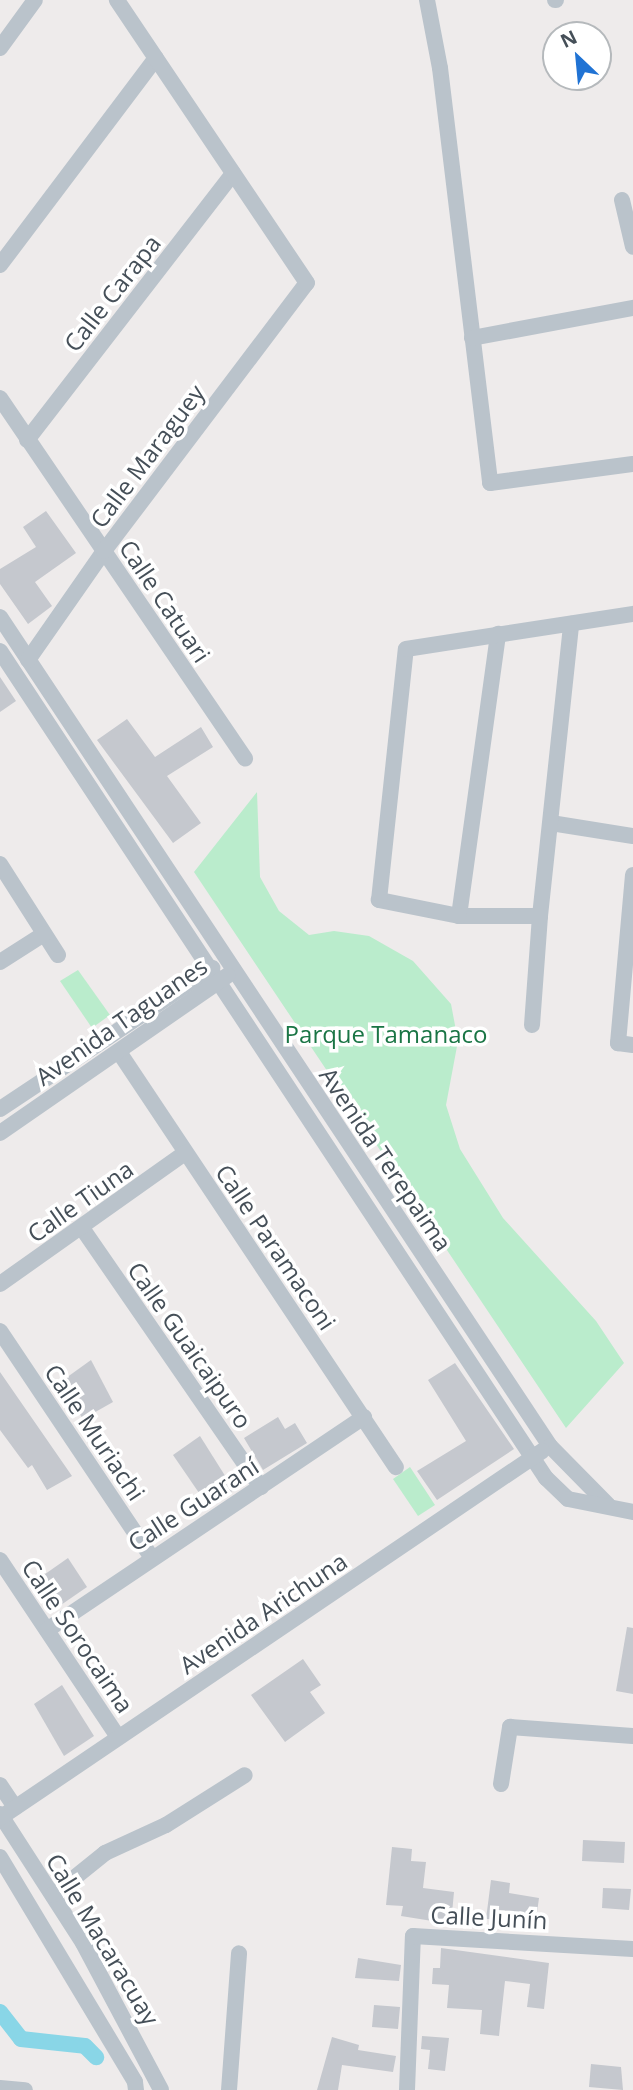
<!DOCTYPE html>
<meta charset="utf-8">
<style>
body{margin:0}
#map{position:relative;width:633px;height:2090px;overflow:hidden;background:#eeebeb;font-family:"Open Sans",sans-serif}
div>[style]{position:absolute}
.green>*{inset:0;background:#baeccc}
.canal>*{height:16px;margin:-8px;padding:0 8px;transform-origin:8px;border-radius:8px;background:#89d6e7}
.building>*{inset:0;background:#c5c8ce}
.minor>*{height:16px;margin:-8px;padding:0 8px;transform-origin:8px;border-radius:8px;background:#bac3cb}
span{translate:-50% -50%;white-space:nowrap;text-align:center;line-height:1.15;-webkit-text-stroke:7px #fff;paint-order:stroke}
.street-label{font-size:24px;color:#454f58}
.park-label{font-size:24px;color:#1a7545}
.north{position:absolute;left:542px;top:21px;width:70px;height:70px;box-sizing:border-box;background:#fff;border:2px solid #b5b9bc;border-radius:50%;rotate:334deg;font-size:19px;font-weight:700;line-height:28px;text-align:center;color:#454f58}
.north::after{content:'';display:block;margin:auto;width:24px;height:32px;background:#2073d4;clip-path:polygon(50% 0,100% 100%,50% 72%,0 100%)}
</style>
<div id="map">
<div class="green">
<i style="clip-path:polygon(257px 792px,260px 877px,279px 911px,309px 935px,334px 931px,369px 936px,413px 961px,451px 1004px,458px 1041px,446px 1105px,460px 1149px,503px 1218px,596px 1321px,624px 1363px,566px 1428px,194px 872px)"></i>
<i style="clip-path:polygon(78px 970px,110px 1015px,92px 1028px,60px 981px)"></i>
<i style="clip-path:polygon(410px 1467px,435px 1505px,418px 1516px,393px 1479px)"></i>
</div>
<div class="canal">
<i style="left:0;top:2012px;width:34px;rotate:52deg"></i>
<i style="left:21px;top:2039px;width:64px;rotate:6.2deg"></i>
<i style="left:85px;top:2046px;width:16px;rotate:45deg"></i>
</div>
<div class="building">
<i style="clip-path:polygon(46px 511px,76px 553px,35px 582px,52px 606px,28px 624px,0 584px,0 569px,36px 547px,23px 527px)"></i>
<i style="clip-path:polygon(0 677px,16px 701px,0 712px)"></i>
<i style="clip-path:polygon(127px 719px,155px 757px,201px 727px,213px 747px,167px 776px,201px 823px,173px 843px,97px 740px)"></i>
<i style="clip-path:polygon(91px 1360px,113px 1402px,83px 1419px,59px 1383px)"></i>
<i style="clip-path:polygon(455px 1363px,514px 1449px,437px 1500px,417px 1471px,466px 1441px,428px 1380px)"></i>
<i style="clip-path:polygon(0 1372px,72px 1476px,47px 1490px,32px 1465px,28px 1468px,0 1430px)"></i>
<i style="clip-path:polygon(278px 1417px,285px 1429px,295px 1423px,307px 1443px,263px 1470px,244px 1438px)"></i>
<i style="clip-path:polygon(200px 1436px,234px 1490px,208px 1506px,173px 1455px)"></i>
<i style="clip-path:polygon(68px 1558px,87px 1587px,58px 1607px,38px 1579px)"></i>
<i style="clip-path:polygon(627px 1627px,633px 1628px,633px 1694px,616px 1691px)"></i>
<i style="clip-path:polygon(303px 1659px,321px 1685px,310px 1692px,325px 1713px,285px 1742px,251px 1695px)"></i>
<i style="clip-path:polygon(62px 1685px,94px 1736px,64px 1756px,34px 1704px)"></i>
<i style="clip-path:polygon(583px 1840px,625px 1842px,624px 1863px,582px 1861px)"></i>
<i style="clip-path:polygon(392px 1847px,412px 1849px,411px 1861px,426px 1862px,423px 1888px,454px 1892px,451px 1924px,401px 1916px,403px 1906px,386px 1905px)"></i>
<i style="clip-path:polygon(491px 1880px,510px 1883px,509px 1893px,539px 1898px,536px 1920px,486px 1919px)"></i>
<i style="clip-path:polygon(603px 1888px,631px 1889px,629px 1910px,602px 1908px)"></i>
<i style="clip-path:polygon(441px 1948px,549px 1963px,544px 2009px,527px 2007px,530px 1984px,505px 1981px,499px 2036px,480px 2034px,482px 2010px,447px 2008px,449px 1985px,432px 1984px,433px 1968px,440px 1968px)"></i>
<i style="clip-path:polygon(358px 1958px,401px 1965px,399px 1981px,355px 1978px)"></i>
<i style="clip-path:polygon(374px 2005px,400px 2007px,398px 2029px,372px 2027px)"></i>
<i style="clip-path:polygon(422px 2036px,449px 2038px,445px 2071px,428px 2069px,430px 2050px,421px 2049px)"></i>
<i style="clip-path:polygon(332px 2037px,359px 2045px,358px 2050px,396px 2056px,393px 2072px,342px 2065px,338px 2090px,317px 2090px)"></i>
<i style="clip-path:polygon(591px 2064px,621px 2067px,623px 2090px,589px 2087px)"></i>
</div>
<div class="minor">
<i style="left:427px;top:0;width:69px;rotate:79.2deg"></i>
<i style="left:440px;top:68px;width:418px;rotate:83.1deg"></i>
<i style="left:490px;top:483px;width:144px;rotate:-7.6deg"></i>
<i style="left:555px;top:0;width:1px"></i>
<i style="left:0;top:48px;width:59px;rotate:-53.9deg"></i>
<i style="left:622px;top:200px;width:48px;rotate:76.8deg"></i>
<i style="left:0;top:265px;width:259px;rotate:-53deg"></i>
<i style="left:472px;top:338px;width:164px;rotate:-10.6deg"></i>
<i style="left:0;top:398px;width:436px;rotate:55.8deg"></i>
<i style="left:27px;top:440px;width:337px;rotate:-52.3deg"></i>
<i style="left:0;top:617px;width:995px;rotate:56.44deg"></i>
<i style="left:550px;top:1446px;width:83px;rotate:45.5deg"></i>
<i style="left:0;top:651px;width:991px;rotate:56.57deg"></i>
<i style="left:546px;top:1478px;width:30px;rotate:44deg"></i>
<i style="left:568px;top:1499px;width:66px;rotate:11.3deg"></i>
<i style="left:28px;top:660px;width:133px;rotate:-55.1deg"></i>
<i style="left:104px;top:551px;width:336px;rotate:-52.9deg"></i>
<i style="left:307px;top:283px;width:341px;rotate:-123.9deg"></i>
<i style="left:551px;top:823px;width:83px;rotate:9deg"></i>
<i style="left:0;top:864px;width:108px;rotate:57.5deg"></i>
<i style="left:633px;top:875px;width:169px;rotate:95.1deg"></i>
<i style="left:618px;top:1043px;width:15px;rotate:8deg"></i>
<i style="left:459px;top:916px;width:285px;rotate:-82.1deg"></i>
<i style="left:540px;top:916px;width:294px;rotate:-83.9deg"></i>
<i style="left:0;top:962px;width:52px;rotate:-32.5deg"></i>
<i style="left:532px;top:1025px;width:109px;rotate:-85.8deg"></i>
<i style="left:540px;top:916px;width:81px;rotate:180deg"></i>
<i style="left:459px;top:916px;width:82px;rotate:-168.7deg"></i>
<i style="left:379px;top:900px;width:252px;rotate:-83.9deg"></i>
<i style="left:406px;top:649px;width:230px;rotate:-8.8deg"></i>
<i style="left:119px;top:1052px;width:499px;rotate:56.3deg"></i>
<i style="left:0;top:1109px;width:255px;rotate:-33.6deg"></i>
<i style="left:0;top:1133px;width:277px;rotate:-34.7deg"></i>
<i style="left:82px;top:1228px;width:315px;rotate:55.4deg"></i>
<i style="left:0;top:1284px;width:227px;rotate:-35.3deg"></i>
<i style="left:0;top:1331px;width:273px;rotate:56.2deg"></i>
<i style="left:0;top:1560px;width:213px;rotate:56.3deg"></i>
<i style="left:47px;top:1630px;width:382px;rotate:-33.9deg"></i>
<i style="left:501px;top:1784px;width:58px;rotate:-81deg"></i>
<i style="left:510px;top:1727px;width:123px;rotate:4.2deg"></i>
<i style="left:0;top:1785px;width:27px;rotate:56deg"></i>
<i style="left:0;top:1814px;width:153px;rotate:57.2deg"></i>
<i style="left:83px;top:1943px;width:166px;rotate:62deg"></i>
<i style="left:0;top:1818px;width:655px;rotate:-34.1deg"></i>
<i style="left:0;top:1857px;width:262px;rotate:59deg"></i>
<i style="left:135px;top:2082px;width:8px;rotate:83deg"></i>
<i style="left:53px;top:1895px;width:67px;rotate:-38.9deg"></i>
<i style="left:105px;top:1853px;width:67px;rotate:-24.7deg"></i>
<i style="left:166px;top:1825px;width:93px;rotate:-32.3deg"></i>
<i style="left:0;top:2088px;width:25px;rotate:5deg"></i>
<i style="left:229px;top:2090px;width:137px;rotate:-85.8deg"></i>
<i style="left:407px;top:2090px;width:154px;rotate:-87.8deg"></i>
<i style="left:413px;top:1936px;width:220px;rotate:3.4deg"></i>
</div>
<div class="street-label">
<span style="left:112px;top:293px;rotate:-52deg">Calle Carapa</span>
<span style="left:147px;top:456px;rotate:-53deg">Calle Maraguey</span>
<span style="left:165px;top:601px;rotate:56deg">Calle Catuari</span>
<span style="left:121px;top:1021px;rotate:-35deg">Avenida Taguanes</span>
<span style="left:386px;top:1159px;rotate:56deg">Avenida Terepaima</span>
<span style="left:80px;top:1201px;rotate:-35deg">Calle Tiuna</span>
<span style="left:276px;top:1247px;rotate:56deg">Calle Paramaconi</span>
<span style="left:190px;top:1345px;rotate:55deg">Calle Guaicaipuro</span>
<span style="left:95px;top:1432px;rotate:56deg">Calle Muriachi</span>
<span style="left:193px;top:1504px;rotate:-33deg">Calle Guaraní</span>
<span style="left:263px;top:1613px;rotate:-34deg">Avenida Arichuna</span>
<span style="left:78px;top:1636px;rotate:56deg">Calle Sorocaima</span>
<span style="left:489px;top:1917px;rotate:3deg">Calle Junín</span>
<span style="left:103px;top:1939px;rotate:59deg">Calle Macaracuay</span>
</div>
<div class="park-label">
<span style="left:386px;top:1034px">Parque Tamanaco</span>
</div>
<div class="north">N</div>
</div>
